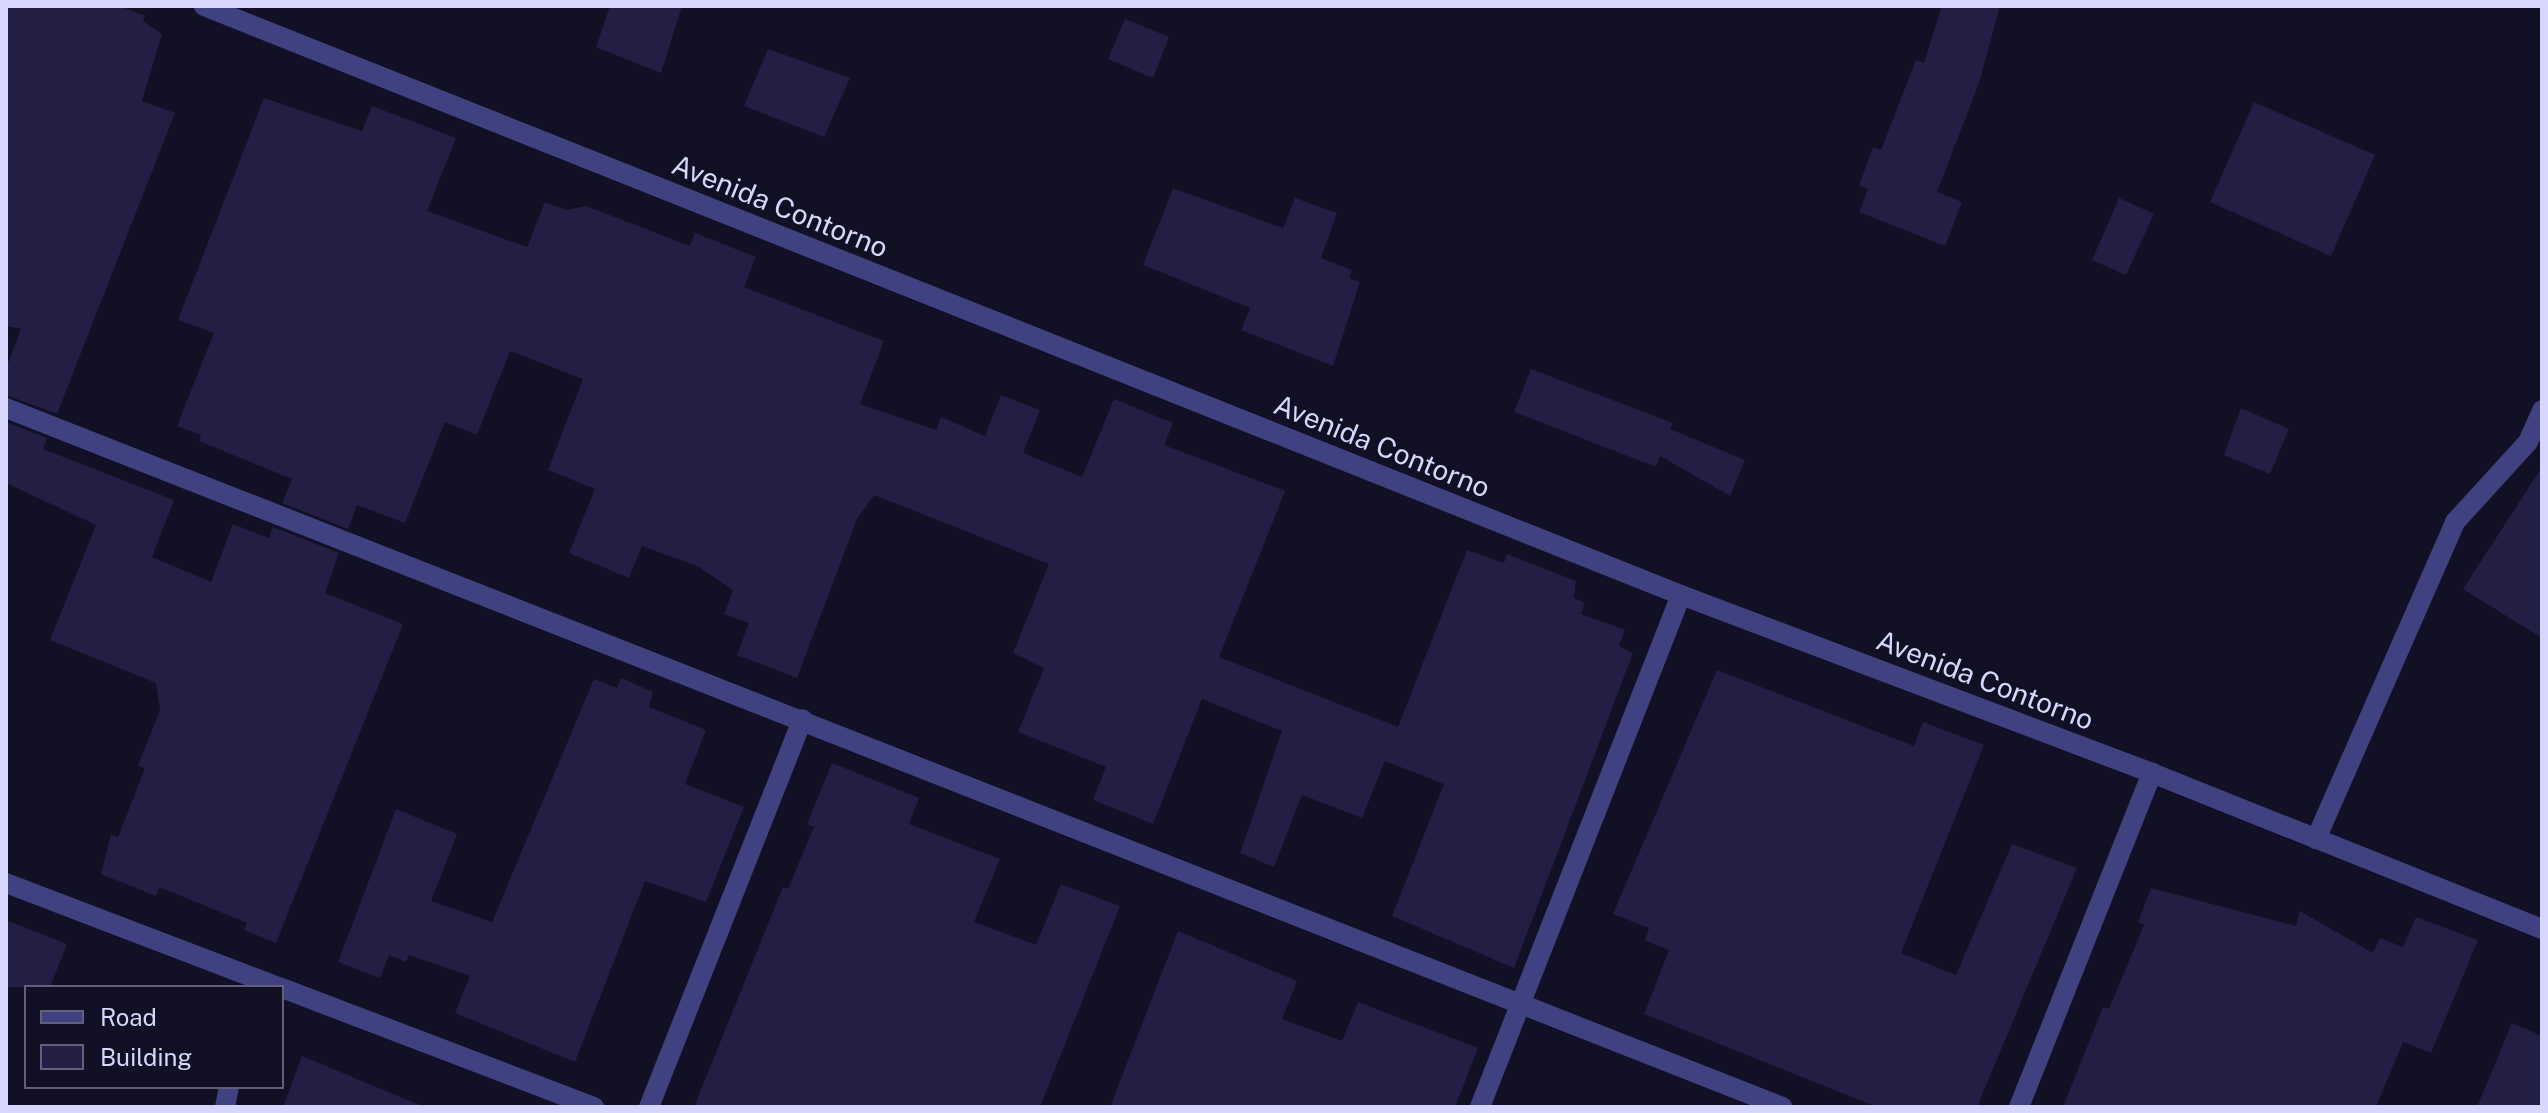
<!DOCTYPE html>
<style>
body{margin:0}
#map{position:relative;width:2548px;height:1113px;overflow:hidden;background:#121024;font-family:"Public Sans",sans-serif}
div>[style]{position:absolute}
.building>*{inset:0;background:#221e44}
.service>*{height:20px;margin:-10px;padding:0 10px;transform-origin:10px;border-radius:10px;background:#3f4180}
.minor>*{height:20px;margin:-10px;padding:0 10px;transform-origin:10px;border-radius:10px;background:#3f4180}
span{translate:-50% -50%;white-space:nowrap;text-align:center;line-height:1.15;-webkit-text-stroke:6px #121024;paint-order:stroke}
.street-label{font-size:28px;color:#d7d6fc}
.frame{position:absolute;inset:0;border:8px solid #d7d6fc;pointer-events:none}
.legend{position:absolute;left:24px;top:985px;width:260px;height:104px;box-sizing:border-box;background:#121024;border:2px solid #615f7a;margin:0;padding:10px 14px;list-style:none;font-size:24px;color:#d7d6fc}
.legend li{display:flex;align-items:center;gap:16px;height:40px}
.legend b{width:40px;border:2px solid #615f7a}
</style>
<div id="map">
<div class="building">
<i style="clip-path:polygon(6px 6px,120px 6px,145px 16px,143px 21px,162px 34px,142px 101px,175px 113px,57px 414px,6px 395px,6px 368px,21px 329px,6px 326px)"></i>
<i style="clip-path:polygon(610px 6px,682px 6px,661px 73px,596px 47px)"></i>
<i style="clip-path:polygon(1942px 6px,2000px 6px,1979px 83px,1937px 192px,1962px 202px,1945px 246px,1859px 212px,1868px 189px,1859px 185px,1873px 147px,1881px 150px,1916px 60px,1924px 63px)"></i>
<i style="clip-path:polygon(1125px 19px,1169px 37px,1153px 78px,1108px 59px)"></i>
<i style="clip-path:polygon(768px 49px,850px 78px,824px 137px,744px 106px)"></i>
<i style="clip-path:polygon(264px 98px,362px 131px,372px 106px,456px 138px,427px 211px,527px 247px,545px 202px,566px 210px,586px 206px,690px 246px,695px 233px,756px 257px,744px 287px,884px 341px,860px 404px,936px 430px,941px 417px,985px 436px,1001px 395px,1040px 410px,1023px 453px,1082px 477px,1114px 399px,1173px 423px,1164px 445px,1285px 491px,1219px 657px,1398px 727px,1467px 550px,1504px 563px,1507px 554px,1576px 581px,1574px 598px,1585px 603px,1581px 614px,1625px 630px,1619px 646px,1633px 653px,1514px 968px,1392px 916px,1444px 784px,1385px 761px,1362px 818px,1302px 795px,1274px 867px,1240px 853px,1282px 731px,1202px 699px,1153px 824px,1093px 800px,1106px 767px,1018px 732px,1044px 668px,1013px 653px,1049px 564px,874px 495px,857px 519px,797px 678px,737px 655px,749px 623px,724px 614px,733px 590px,699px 567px,642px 546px,629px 578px,569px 553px,595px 489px,548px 470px,583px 379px,510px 351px,477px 435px,445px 422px,405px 523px,357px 505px,348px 529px,282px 503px,292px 479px,199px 441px,201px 435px,177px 426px,214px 333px,178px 320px)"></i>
<i style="clip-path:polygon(2254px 102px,2375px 155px,2331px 256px,2210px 202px)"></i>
<i style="clip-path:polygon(1173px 188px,1283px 228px,1295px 198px,1337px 213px,1321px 258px,1352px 270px,1349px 278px,1360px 282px,1333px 366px,1241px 330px,1250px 308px,1143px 265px)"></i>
<i style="clip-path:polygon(2119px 198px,2154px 214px,2126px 275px,2092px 260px)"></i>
<i style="clip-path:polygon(1531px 369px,1673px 423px,1670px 429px,1745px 460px,1730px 496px,1660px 456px,1656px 467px,1514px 412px)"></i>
<i style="clip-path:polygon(2241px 408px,2289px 429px,2270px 474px,2224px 455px)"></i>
<i style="clip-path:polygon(6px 422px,47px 438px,43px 449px,174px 500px,152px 557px,211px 582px,233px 524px,269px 538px,273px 527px,339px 553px,325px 593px,403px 624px,276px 943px,244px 930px,247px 923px,159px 887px,156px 896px,101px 874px,111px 834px,118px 837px,145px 768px,138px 766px,160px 710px,156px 683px,50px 640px,96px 525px,6px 483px)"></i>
<i style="clip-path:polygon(2542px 467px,2542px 638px,2463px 589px)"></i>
<i style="clip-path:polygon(1717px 670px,1914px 746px,1923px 722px,1984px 745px,1901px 953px,1956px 975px,2012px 844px,2077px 868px,1977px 1107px,1877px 1107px,1644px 1014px,1669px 950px,1645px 940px,1649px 928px,1613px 914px)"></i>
<i style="clip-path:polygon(621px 678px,653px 692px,649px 707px,706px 730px,685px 784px,744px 807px,706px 902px,645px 881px,575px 1062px,455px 1013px,470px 976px,409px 955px,406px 962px,389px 955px,380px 978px,338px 962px,396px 809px,457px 834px,431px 901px,492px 922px,594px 679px,617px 688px)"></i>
<i style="clip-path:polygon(832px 763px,919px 798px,909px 824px,1000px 859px,974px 922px,1036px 945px,1061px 884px,1120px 906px,1040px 1107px,694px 1107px,783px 887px,788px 889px,814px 827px,807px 824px)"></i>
<i style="clip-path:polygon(2151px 888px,2296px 926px,2300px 911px,2373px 953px,2380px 938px,2403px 947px,2416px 917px,2478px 940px,2431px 1053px,2403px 1042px,2376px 1107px,2063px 1107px,2103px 1007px,2109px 1009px,2144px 925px,2138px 922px)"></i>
<i style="clip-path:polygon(6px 920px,67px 944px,50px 987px,6px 987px)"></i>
<i style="clip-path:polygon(1178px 931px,1297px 981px,1282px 1019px,1342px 1041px,1358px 1002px,1478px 1048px,1455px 1107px,1110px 1107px)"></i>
<i style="clip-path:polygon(2512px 1023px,2542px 1036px,2542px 1107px,2477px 1107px)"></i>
<i style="clip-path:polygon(302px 1056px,422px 1106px,422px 1107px,283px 1107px)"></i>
</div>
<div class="service">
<i style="left:2316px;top:839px;width:346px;rotate:-66.3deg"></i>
<i style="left:2455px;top:522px;width:108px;rotate:-47.6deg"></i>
<i style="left:2528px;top:442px;width:35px;rotate:-66deg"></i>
</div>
<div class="minor">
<i style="left:204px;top:6px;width:1590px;rotate:21.74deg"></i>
<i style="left:1681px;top:595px;width:504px;rotate:20.7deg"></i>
<i style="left:2152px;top:773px;width:420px;rotate:21.8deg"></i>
<i style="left:6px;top:408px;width:1909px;rotate:21.48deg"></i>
<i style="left:6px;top:883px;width:292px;rotate:20.9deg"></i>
<i style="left:282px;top:988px;width:334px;rotate:20.9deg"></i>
<i style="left:225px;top:1107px;width:20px;rotate:-79deg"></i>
<i style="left:649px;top:1107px;width:417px;rotate:-68.4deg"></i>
<i style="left:1480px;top:1107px;width:550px;rotate:-68.57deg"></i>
<i style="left:2019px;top:1107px;width:360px;rotate:-68.3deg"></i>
</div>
<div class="street-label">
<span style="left:780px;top:206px;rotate:22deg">Avenida Contorno</span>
<span style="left:1382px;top:446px;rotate:22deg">Avenida Contorno</span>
<span style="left:1985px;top:680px;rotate:21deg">Avenida Contorno</span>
</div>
<div class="frame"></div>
<ul class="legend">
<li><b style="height:10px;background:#3f4180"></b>Road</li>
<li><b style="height:22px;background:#221e44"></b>Building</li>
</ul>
</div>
